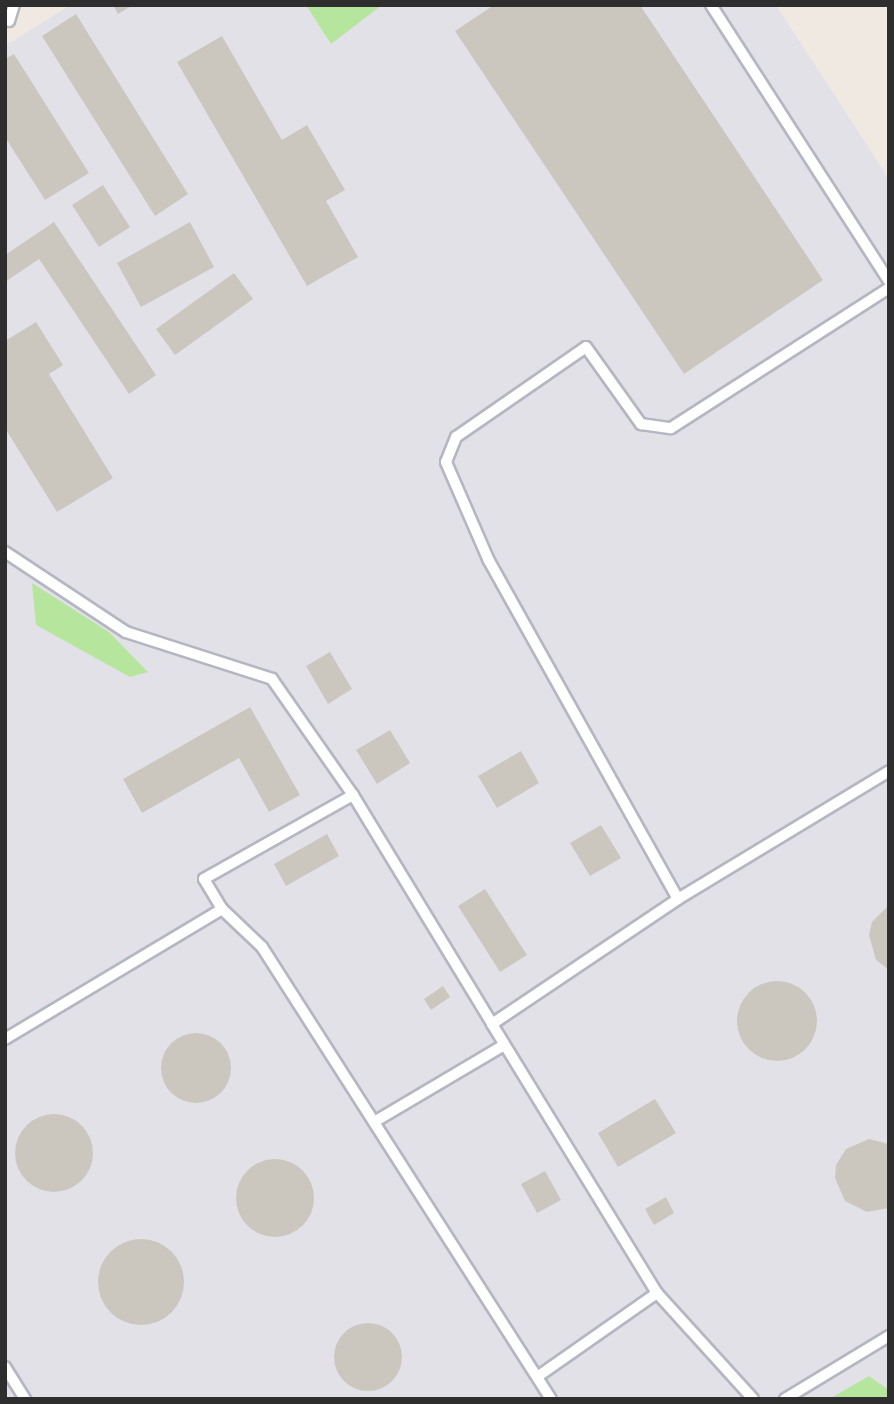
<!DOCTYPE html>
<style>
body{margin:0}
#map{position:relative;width:894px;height:1404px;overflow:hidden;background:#efe9e1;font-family:"Alegreya Sans",sans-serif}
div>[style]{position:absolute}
.industrial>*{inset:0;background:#e3e1e8}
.green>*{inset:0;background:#b6e59e}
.building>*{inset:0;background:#cbc7bf}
.round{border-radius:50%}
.roads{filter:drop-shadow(2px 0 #b4b7c1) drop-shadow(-2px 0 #b4b7c1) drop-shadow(0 2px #b4b7c1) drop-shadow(0 -2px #b4b7c1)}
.service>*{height:10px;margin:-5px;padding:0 5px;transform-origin:5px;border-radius:5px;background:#fff}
span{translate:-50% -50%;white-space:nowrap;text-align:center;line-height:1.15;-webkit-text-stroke:7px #fff;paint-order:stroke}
.frame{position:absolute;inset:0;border:7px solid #2e2e2e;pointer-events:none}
</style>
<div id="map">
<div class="industrial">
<i style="clip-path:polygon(70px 5px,776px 5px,889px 179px,889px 1399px,5px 1399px,5px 46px)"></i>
</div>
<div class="green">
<i style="clip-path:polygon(306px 5px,382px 5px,331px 44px)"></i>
<i style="clip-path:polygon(32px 583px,109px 632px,148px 672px,130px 677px,36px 625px)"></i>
<i style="clip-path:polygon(869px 1376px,889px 1390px,889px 1399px,829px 1399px)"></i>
</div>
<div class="building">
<i style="clip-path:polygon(113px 5px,133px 5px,118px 14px)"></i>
<i style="clip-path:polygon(494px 5px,640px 5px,823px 280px,684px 374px,455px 31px)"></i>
<i style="clip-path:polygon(76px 14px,188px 194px,155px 216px,42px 36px)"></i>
<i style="clip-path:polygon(222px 36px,282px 140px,307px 125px,345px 190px,326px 201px,358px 257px,307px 286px,177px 62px)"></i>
<i style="clip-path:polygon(14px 54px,89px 173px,45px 200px,5px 137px,5px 59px)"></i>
<i style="clip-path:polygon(103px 185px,130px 227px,99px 247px,72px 205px)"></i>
<i style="clip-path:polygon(54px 222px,156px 375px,129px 394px,39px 259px,5px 282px,5px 255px)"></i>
<i style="clip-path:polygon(190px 222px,214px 267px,141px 307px,117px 263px)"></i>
<i style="clip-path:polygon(234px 273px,253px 299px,175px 355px,156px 329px)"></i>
<i style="clip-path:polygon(36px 322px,63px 365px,49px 374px,113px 478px,57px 512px,5px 428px,5px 341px)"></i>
<i style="clip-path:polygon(330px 652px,352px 689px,328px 704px,306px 666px)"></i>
<i style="clip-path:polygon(250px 707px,300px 795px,269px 812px,239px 758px,142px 813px,123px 779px)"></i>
<i style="clip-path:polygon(390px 730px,410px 763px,377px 784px,356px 750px)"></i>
<i style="clip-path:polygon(521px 751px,539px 783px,497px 808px,478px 776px)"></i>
<i style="clip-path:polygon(601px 825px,621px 858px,590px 876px,570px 843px)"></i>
<i style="clip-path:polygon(327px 834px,339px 856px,286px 886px,274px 864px)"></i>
<i style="clip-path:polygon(485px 889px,527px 955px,500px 972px,458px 906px)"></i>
<i style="clip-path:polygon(889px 905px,889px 970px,876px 960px,869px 935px,872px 922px)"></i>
<i class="round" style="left:737px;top:981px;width:80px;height:80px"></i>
<i style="clip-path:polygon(443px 986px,450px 997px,431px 1010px,424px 999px)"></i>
<i class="round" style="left:161px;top:1033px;width:70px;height:70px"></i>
<i style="clip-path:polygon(655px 1099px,676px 1133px,618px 1167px,598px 1133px)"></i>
<i class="round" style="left:15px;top:1114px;width:78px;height:78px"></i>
<i style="clip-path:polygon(869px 1139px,889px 1144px,889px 1208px,867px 1212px,845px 1201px,835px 1178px,836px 1165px,846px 1149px)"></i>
<i class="round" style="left:236px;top:1159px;width:78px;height:78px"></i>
<i style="clip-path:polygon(545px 1171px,561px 1200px,537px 1213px,521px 1184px)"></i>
<i style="clip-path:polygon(666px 1197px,674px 1213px,654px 1225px,645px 1209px)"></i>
<i class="round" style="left:98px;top:1239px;width:86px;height:86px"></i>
<i class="round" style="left:334px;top:1323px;width:68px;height:68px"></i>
</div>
<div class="roads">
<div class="service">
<i style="left:711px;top:5px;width:328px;rotate:57.2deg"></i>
<i style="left:9px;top:21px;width:17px;rotate:-73deg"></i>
<i style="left:5px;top:552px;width:145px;rotate:33.5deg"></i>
<i style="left:126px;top:632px;width:153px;rotate:17.8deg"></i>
<i style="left:272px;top:679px;width:141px;rotate:55.1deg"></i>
<i style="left:353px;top:795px;width:268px;rotate:58.7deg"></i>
<i style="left:492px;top:1024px;width:224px;rotate:-33.9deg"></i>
<i style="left:678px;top:899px;width:387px;rotate:-119.2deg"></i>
<i style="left:489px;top:561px;width:108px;rotate:-113.5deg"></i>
<i style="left:446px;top:462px;width:27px;rotate:-68deg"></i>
<i style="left:456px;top:437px;width:158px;rotate:-34.7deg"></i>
<i style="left:586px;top:347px;width:95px;rotate:54.5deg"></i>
<i style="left:641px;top:424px;width:30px;rotate:8deg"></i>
<i style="left:671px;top:428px;width:259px;rotate:-32.7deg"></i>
<i style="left:353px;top:795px;width:171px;rotate:150.6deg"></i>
<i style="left:204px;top:879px;width:35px;rotate:59deg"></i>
<i style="left:222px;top:909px;width:55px;rotate:43.5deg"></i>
<i style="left:262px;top:947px;width:536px;rotate:57.41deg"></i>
<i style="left:678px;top:899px;width:247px;rotate:-31.2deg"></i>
<i style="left:492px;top:1024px;width:316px;rotate:58.5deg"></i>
<i style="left:657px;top:1293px;width:146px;rotate:145deg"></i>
<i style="left:5px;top:1039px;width:253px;rotate:-30.9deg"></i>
<i style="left:374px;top:1122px;width:151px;rotate:-30.6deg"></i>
<i style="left:657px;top:1293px;width:143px;rotate:47.8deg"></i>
<i style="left:5px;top:1367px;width:38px;rotate:58deg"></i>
<i style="left:785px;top:1399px;width:122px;rotate:-31.2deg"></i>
</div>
</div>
<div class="frame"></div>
</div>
